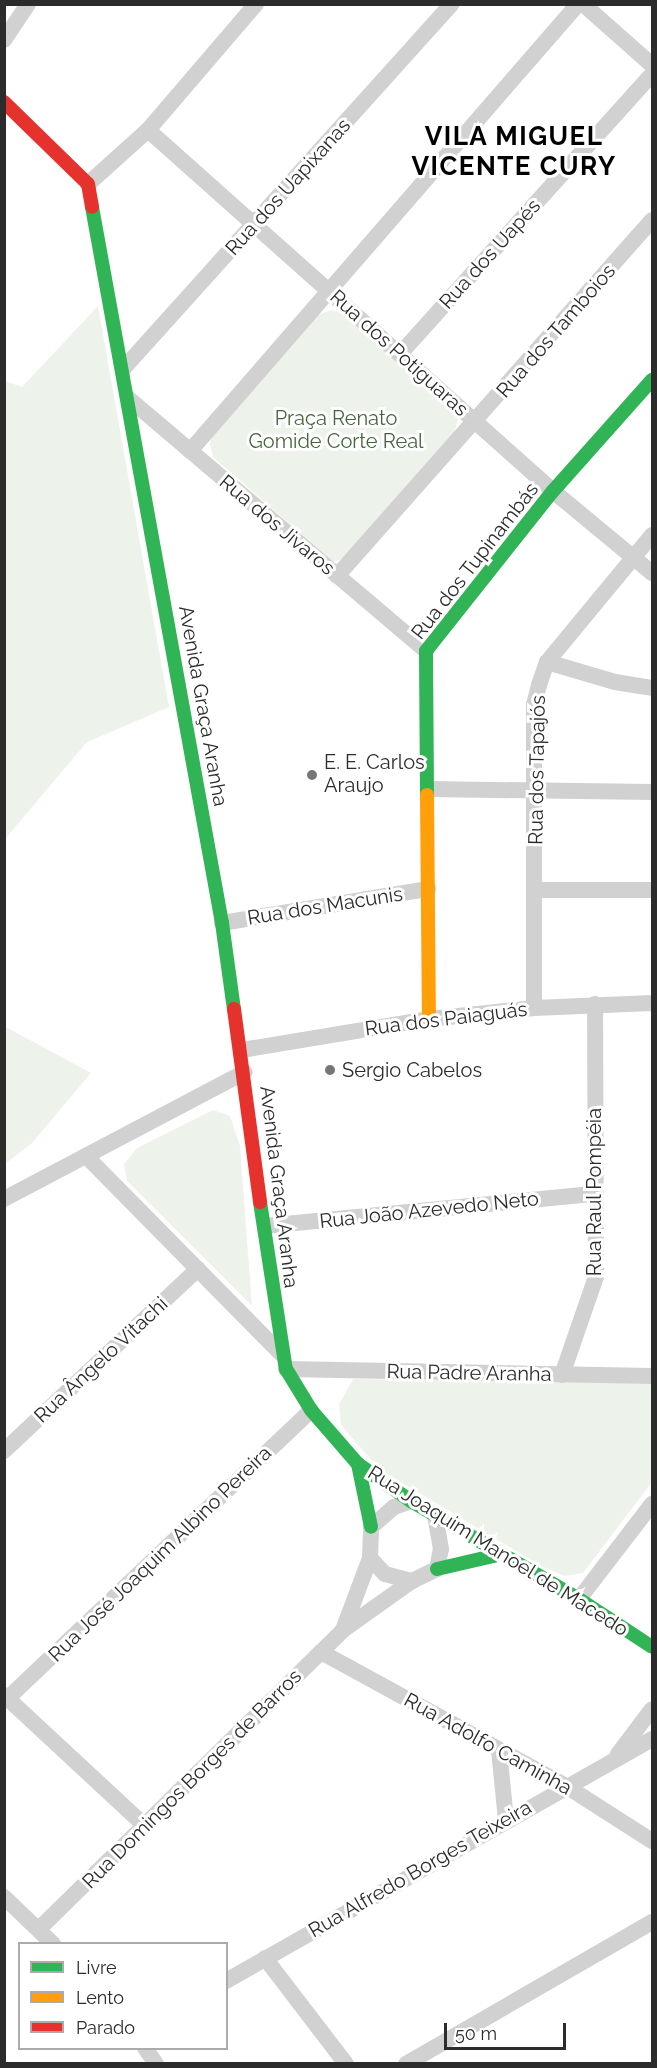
<!DOCTYPE html>
<meta charset="utf-8">
<style>
body{margin:0}
#map{position:relative;width:657px;height:2068px;overflow:hidden;background:#fff;font-family:Raleway,sans-serif}
div>[style]{position:absolute}
.green>*{inset:0;background:#edf3eb}
.street>*{height:16px;margin:-8px;padding:0 8px;transform-origin:8px;border-radius:8px;background:#d1d1d1}
.fast>*{height:14px;margin:-7px;padding:0 7px;transform-origin:7px;border-radius:7px;background:#30b455}
.slow>*{height:14px;margin:-7px;padding:0 7px;transform-origin:7px;border-radius:7px;background:#ff9f0a}
.jam>*{height:14px;margin:-7px;padding:0 7px;transform-origin:7px;border-radius:7px;background:#e5322d}
.dots>*{width:16px;height:16px;translate:-50% -50%;box-sizing:border-box;border:3px solid #fff;border-radius:50%}
span{translate:-50% -50%;white-space:nowrap;text-align:center;line-height:1.15;-webkit-text-stroke:6px #fff;paint-order:stroke}
.street-label{font-size:20px;color:#2c2c2c}
.park-label{font-size:20px;color:#47653c}
.poi-label{font-size:20px;color:#2c2c2c}
.left{translate:0 -50%;text-align:left}
.district-label{font-size:26px;color:#000;font-weight:700;letter-spacing:1.5px}
.frame{position:absolute;inset:0;border:6px solid #2c2c2c;pointer-events:none}
.legend{position:absolute;left:18px;top:1942px;width:210px;height:108px;box-sizing:border-box;background:#fff;border:2px solid #ababab;margin:0;padding:8px 10px;list-style:none;font-size:18px;color:#2c2c2c}
.legend li{display:flex;align-items:center;gap:12px;height:30px}
.legend b{width:30px;border:2px solid #ababab}
.scale{position:absolute;left:444px;top:2023px;width:122px;height:27px;box-sizing:border-box;border:3px solid #2c2c2c;border-top:0;padding-left:8px;font-size:18px;line-height:21px;white-space:nowrap;color:#2c2c2c;-webkit-text-stroke:4px #fff;paint-order:stroke}
</style>
<div id="map">
<div class="green">
<i style="clip-path:polygon(98px 306px,169px 707px,87px 742px,5px 839px,5px 381px,22px 387px)"></i>
<i style="clip-path:polygon(331px 310px,347px 315px,451px 407px,458px 420px,451px 443px,343px 559px,333px 562px,213px 457px,210px 443px,215px 427px,313px 317px)"></i>
<i style="clip-path:polygon(4px 1026px,91px 1073px,32px 1143px,5px 1164px)"></i>
<i style="clip-path:polygon(213px 1110px,230px 1116px,240px 1146px,252px 1306px,127px 1181px,124px 1164px,137px 1148px)"></i>
<i style="clip-path:polygon(353px 1379px,652px 1383px,652px 1482px,583px 1573px,565px 1576px,541px 1566px,379px 1469px,341px 1425px,339px 1405px)"></i>
</div>
<div class="street">
<i style="left:583px;top:4px;width:92px;rotate:41.5deg"></i>
<i style="left:4px;top:40px;width:43px;rotate:-56.3deg"></i>
<i style="left:148px;top:130px;width:543px;rotate:41.71deg"></i>
<i style="left:553px;top:491px;width:129px;rotate:39.6deg"></i>
<i style="left:88px;top:184px;width:81px;rotate:-42deg"></i>
<i style="left:148px;top:130px;width:166px;rotate:-49.4deg"></i>
<i style="left:400px;top:354px;width:377px;rotate:-48deg"></i>
<i style="left:123px;top:369px;width:491px;rotate:-48deg"></i>
<i style="left:128px;top:398px;width:391px;rotate:40.3deg"></i>
<i style="left:190px;top:451px;width:592px;rotate:-49.04deg"></i>
<i style="left:337px;top:576px;width:475px;rotate:-48.5deg"></i>
<i style="left:547px;top:662px;width:71px;rotate:16.4deg"></i>
<i style="left:615px;top:682px;width:37px;rotate:9deg"></i>
<i style="left:429px;top:789px;width:223px;rotate:0.8deg"></i>
<i style="left:535px;top:890px;width:117px"></i>
<i style="left:222px;top:923px;width:209px;rotate:-9.4deg"></i>
<i style="left:534px;top:1008px;width:303px;rotate:-90deg"></i>
<i style="left:534px;top:705px;width:21px;rotate:-76deg"></i>
<i style="left:539px;top:685px;width:24px;rotate:-71deg"></i>
<i style="left:547px;top:662px;width:165px;rotate:-50.4deg"></i>
<i style="left:242px;top:1050px;width:190px;rotate:-9.4deg"></i>
<i style="left:429px;top:1019px;width:106px;rotate:-6deg"></i>
<i style="left:534px;top:1008px;width:118px;rotate:-2.4deg"></i>
<i style="left:86px;top:1156px;width:278px;rotate:45.4deg"></i>
<i style="left:4px;top:1199px;width:272px;rotate:-27.8deg"></i>
<i style="left:265px;top:1226px;width:331px;rotate:-5.6deg"></i>
<i style="left:286px;top:1369px;width:366px;rotate:1.1deg"></i>
<i style="left:562px;top:1375px;width:104px;rotate:-70.9deg"></i>
<i style="left:596px;top:1277px;width:273px;rotate:-90.2deg"></i>
<i style="left:4px;top:1451px;width:266px;rotate:-43.2deg"></i>
<i style="left:370px;top:1558px;width:22px;rotate:47deg"></i>
<i style="left:385px;top:1574px;width:28px;rotate:15deg"></i>
<i style="left:579px;top:1599px;width:120px;rotate:-52.5deg"></i>
<i style="left:343px;top:1630px;width:77px;rotate:-69.4deg"></i>
<i style="left:370px;top:1558px;width:31px;rotate:-88deg"></i>
<i style="left:371px;top:1527px;width:30px;rotate:-41deg"></i>
<i style="left:394px;top:1507px;width:18px;rotate:-19deg"></i>
<i style="left:321px;top:1652px;width:279px;rotate:28.7deg"></i>
<i style="left:566px;top:1786px;width:102px;rotate:32.6deg"></i>
<i style="left:4px;top:1695px;width:192px;rotate:42.9deg"></i>
<i style="left:8px;top:1698px;width:418px;rotate:-43.5deg"></i>
<i style="left:499px;top:1750px;width:70px;rotate:84.3deg"></i>
<i style="left:618px;top:1754px;width:56px;rotate:-52.9deg"></i>
<i style="left:4px;top:1897px;width:68px;rotate:43.8deg"></i>
<i style="left:40px;top:1928px;width:425px;rotate:-44.5deg"></i>
<i style="left:343px;top:1630px;width:85px;rotate:-35.4deg"></i>
<i style="left:412px;top:1581px;width:28px;rotate:-26deg"></i>
<i style="left:437px;top:1569px;width:20px;rotate:-79deg"></i>
<i style="left:441px;top:1549px;width:34px;rotate:-100deg"></i>
<i style="left:265px;top:1958px;width:133px;rotate:52.6deg"></i>
<i style="left:226px;top:1981px;width:490px;rotate:-29.6deg"></i>
<i style="left:145px;top:2048px;width:19px;rotate:55deg"></i>
<i style="left:406px;top:2064px;width:284px;rotate:-30deg"></i>
</div>
<div class="fast">
<i style="left:92px;top:207px;width:728px;rotate:79.71deg"></i>
<i style="left:222px;top:923px;width:87px;rotate:82.1deg"></i>
<i style="left:427px;top:795px;width:144px;rotate:-90.4deg"></i>
<i style="left:426px;top:651px;width:204px;rotate:-51.6deg"></i>
<i style="left:553px;top:491px;width:149px;rotate:-48.3deg"></i>
<i style="left:260px;top:1202px;width:169px;rotate:81.2deg"></i>
<i style="left:286px;top:1369px;width:48px;rotate:58.6deg"></i>
<i style="left:311px;top:1410px;width:72px;rotate:49deg"></i>
<i style="left:358px;top:1464px;width:65px;rotate:34.9deg"></i>
<i style="left:411px;top:1501px;width:194px;rotate:30.3deg"></i>
<i style="left:579px;top:1599px;width:87px;rotate:33.3deg"></i>
<i style="left:358px;top:1464px;width:64px;rotate:78.3deg"></i>
<i style="left:437px;top:1569px;width:67px;rotate:-13deg"></i>
</div>
<div class="slow">
<i style="left:427px;top:795px;width:224px;rotate:89.5deg"></i>
</div>
<div class="jam">
<i style="left:4px;top:102px;width:117px;rotate:44.3deg"></i>
<i style="left:88px;top:184px;width:23px;rotate:80deg"></i>
<i style="left:234px;top:1009px;width:195px;rotate:82.3deg"></i>
</div>
<div class="dots">
<i style="left:312px;top:775px;background:#767676"></i>
<i style="left:330px;top:1070px;background:#767676"></i>
</div>
<div class="street-label">
<span style="left:288px;top:187px;rotate:-48deg">Rua dos Uapixanas</span>
<span style="left:490px;top:254px;rotate:-48deg">Rua dos Uapés</span>
<span style="left:556px;top:331px;rotate:-49deg">Rua dos Tamboios</span>
<span style="left:399px;top:353px;rotate:42deg">Rua dos Potiguaras</span>
<span style="left:277px;top:525px;rotate:40deg">Rua dos Jivaros</span>
<span style="left:475px;top:561px;rotate:-52deg">Rua dos Tupinambás</span>
<span style="left:203px;top:706px;rotate:80deg">Avenida Graça Aranha</span>
<span style="left:537px;top:770px;rotate:-89deg">Rua dos Tapajós</span>
<span style="left:325px;top:906px;rotate:-9deg">Rua dos Macunis</span>
<span style="left:446px;top:1019px;rotate:-7deg">Rua dos Paiaguás</span>
<span style="left:279px;top:1187px;rotate:83deg">Avenida Graça Aranha</span>
<span style="left:594px;top:1192px;rotate:-90deg">Rua Raul Pompéia</span>
<span style="left:429px;top:1210px;rotate:-6deg">Rua João Azevedo Neto</span>
<span style="left:101px;top:1360px;rotate:-43deg">Rua Ângelo Vitachi</span>
<span style="left:469px;top:1373px;rotate:1deg">Rua Padre Aranha</span>
<span style="left:498px;top:1551px;rotate:32deg">Rua Joaquim Manoel de Macedo</span>
<span style="left:160px;top:1554px;rotate:-44deg">Rua José Joaquim Albino Pereira</span>
<span style="left:488px;top:1744px;rotate:29deg">Rua Adolfo Caminha</span>
<span style="left:192px;top:1779px;rotate:-45deg">Rua Domingos Borges de Barros</span>
<span style="left:420px;top:1869px;rotate:-30deg">Rua Alfredo Borges Teixeira</span>
</div>
<div class="park-label">
<span style="left:336px;top:430px">Praça Renato<br>Gomide Corte Real</span>
</div>
<div class="poi-label">
<span class="left" style="left:324px;top:774px">E. E. Carlos<br>Araujo</span>
<span class="left" style="left:342px;top:1070px">Sergio Cabelos</span>
</div>
<div class="district-label">
<span style="left:514px;top:152px">VILA MIGUEL<br>VICENTE CURY</span>
</div>
<div class="frame"></div>
<ul class="legend">
<li><b style="height:8px;background:#30b455"></b>Livre</li>
<li><b style="height:8px;background:#ff9f0a"></b>Lento</li>
<li><b style="height:8px;background:#e5322d"></b>Parado</li>
</ul>
<div class="scale">50 m</div>
</div>
